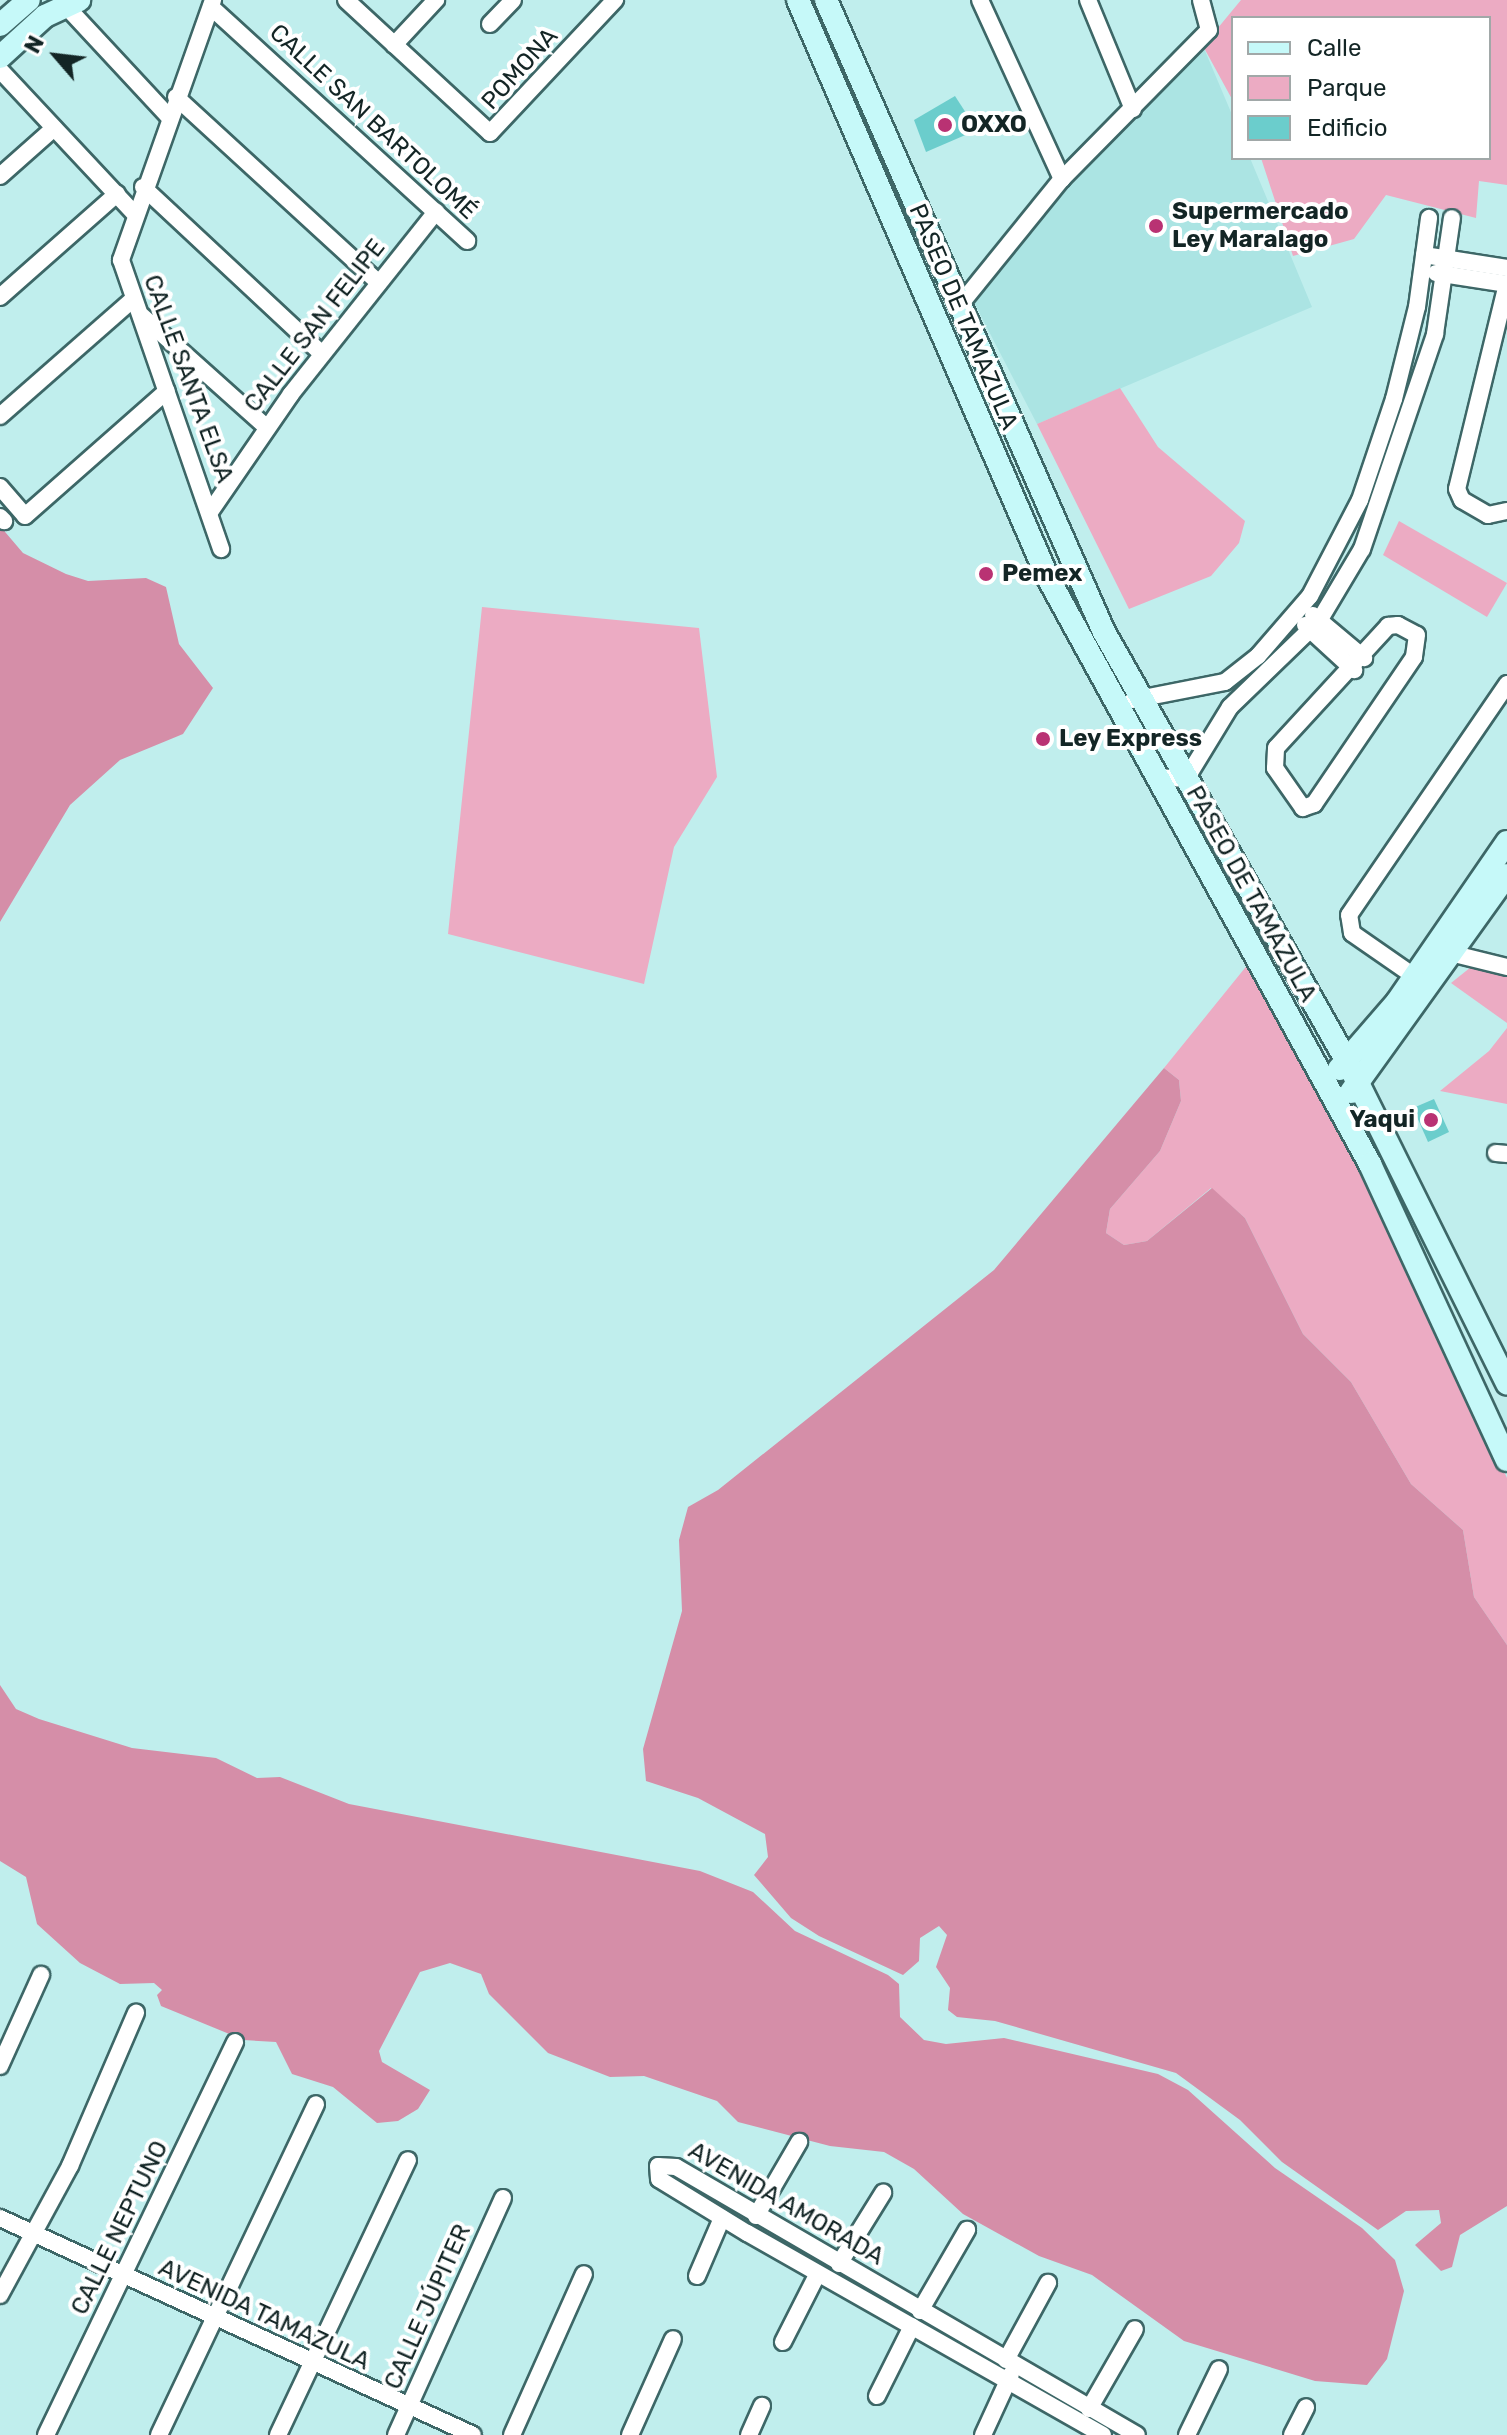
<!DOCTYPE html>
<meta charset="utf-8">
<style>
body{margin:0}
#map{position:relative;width:1507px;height:2435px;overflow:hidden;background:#c0eeed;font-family:Rubik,sans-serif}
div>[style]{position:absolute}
.built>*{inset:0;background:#abe4e3}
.green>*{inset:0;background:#ecabc3}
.forest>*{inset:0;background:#d58ea8}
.building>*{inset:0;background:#6bcdcc}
.roads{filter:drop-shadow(2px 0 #3d6767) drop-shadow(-2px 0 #3d6767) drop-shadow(0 2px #3d6767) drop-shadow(0 -2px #3d6767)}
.street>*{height:16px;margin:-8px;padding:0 8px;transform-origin:8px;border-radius:8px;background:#fff}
.secondary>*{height:22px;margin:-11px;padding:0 11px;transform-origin:11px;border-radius:11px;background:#c6f9f9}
.dots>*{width:22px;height:22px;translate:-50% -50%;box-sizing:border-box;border:4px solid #fff;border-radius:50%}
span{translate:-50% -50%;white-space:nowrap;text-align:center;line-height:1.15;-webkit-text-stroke:8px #fff;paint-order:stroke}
.street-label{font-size:24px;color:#132525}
.poi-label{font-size:24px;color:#132525;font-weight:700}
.left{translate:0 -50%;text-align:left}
.right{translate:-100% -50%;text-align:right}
.legend{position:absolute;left:1231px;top:16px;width:260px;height:144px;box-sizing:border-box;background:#fff;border:2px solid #a1a8a8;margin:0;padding:10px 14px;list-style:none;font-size:24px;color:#132525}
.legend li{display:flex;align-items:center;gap:16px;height:40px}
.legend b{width:40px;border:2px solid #a1a8a8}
.north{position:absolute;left:16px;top:16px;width:80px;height:80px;-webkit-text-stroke:6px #fff;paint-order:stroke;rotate:298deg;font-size:22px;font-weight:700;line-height:32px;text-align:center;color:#132525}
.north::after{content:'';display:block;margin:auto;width:28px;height:36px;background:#132525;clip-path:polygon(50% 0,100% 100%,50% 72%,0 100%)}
</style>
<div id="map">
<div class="built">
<i style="clip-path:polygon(1203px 46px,1233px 117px,1233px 158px,1250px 158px,1312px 307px,1037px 424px,969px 293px)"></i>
</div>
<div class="green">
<i style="clip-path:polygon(1241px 0,1507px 0,1507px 185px,1479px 181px,1476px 218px,1386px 195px,1354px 239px,1293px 256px,1261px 158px,1489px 158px,1489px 18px,1233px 18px,1233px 101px,1203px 46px)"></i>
<i style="clip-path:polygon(1120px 388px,1158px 447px,1245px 521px,1239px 543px,1211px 576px,1129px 609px,1037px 424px)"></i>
<i style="clip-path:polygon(1399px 521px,1507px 583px,1487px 617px,1383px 555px)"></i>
<i style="clip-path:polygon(482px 607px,699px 628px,717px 777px,674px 847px,644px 984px,448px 934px)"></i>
<i style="clip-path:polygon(1253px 958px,1338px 1109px,1507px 1478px,1507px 1645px,1474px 1597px,1463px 1530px,1411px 1484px,1351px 1382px,1303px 1334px,1245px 1218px,1211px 1188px,1147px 1241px,1124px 1245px,1106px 1233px,1110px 1209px,1160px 1151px,1181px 1101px,1179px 1080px,1164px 1068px)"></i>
<i style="clip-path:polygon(1471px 967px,1507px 968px,1507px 1023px,1451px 983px)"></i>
<i style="clip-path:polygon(1507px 1028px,1507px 1104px,1440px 1091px,1489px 1051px)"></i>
</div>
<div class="forest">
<i style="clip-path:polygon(0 526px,23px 553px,66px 574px,88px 581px,146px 578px,166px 587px,179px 644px,213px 688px,183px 734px,120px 760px,70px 805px,0 922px)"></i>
<i style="clip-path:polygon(1164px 1068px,1179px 1080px,1181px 1101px,1160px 1151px,1110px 1209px,1106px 1233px,1124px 1245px,1147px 1241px,1212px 1188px,1245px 1218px,1303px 1334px,1351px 1382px,1411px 1484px,1463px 1530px,1474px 1597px,1507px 1645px,1507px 2206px,1460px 2235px,1452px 2267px,1441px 2271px,1415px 2245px,1441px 2223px,1439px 2210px,1406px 2211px,1378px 2230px,1282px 2162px,1240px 2120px,1176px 2073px,995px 2021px,957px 2017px,948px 2010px,950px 1988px,936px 1967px,947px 1935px,939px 1926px,920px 1938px,919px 1961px,903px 1975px,819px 1936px,791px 1918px,754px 1875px,768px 1857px,765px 1834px,698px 1798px,646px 1781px,643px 1749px,682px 1611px,679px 1540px,688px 1507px,718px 1490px,994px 1270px)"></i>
<i style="clip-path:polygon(0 1685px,16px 1709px,39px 1719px,132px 1748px,216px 1758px,257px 1778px,280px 1777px,349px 1804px,700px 1871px,753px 1892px,795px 1931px,888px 1975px,899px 1984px,900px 2017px,924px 2040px,946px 2044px,1004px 2038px,1158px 2074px,1188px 2090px,1275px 2168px,1362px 2228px,1395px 2260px,1404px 2291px,1387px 2359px,1367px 2385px,1315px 2381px,1184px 2341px,1092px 2275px,1039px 2256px,963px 2214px,914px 2169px,884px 2152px,830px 2146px,738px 2122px,717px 2101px,644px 2076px,610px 2077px,548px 2053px,489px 1994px,481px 1974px,450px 1963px,420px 1972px,379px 2051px,382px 2062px,430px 2090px,418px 2109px,398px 2121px,377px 2123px,333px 2087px,292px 2074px,276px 2042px,244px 2040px,161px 2006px,157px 1995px,162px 1990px,154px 1983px,120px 1984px,80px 1963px,37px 1924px,26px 1877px,0 1861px)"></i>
</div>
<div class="building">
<i style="clip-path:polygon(955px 96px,977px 130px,926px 152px,914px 120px)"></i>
<i style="clip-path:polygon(1434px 1099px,1449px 1132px,1428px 1142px,1413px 1108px)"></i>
</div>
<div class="roads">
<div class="street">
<i style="left:213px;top:0;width:276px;rotate:109.5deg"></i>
<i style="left:121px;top:260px;width:306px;rotate:70.9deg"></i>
<i style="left:346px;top:0;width:196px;rotate:42.7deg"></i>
<i style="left:490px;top:133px;width:183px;rotate:-46.8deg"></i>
<i style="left:980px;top:0;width:197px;rotate:65.4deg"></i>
<i style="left:1088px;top:0;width:118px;rotate:67.6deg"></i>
<i style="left:64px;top:4px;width:154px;rotate:47.1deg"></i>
<i style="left:211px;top:7px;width:347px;rotate:42.4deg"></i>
<i style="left:490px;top:24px;width:33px;rotate:-46deg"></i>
<i style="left:394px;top:45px;width:62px;rotate:-47deg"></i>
<i style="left:0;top:70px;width:195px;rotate:46.9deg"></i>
<i style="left:176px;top:97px;width:275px;rotate:42.5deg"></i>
<i style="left:0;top:176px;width:72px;rotate:-41.6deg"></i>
<i style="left:143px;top:187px;width:245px;rotate:43deg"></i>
<i style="left:1424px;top:255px;width:84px;rotate:8.9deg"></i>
<i style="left:1436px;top:273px;width:72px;rotate:8.8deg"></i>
<i style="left:1507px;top:284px;width:211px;rotate:103.7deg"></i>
<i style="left:1457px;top:489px;width:12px;rotate:66deg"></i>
<i style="left:1462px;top:500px;width:30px;rotate:30deg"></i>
<i style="left:1488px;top:515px;width:19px;rotate:-12deg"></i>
<i style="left:0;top:297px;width:156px;rotate:-41.4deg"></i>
<i style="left:959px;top:306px;width:164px;rotate:-51deg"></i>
<i style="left:1062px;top:179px;width:209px;rotate:-45.4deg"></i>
<i style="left:1209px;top:30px;width:31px;rotate:-105deg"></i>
<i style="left:142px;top:316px;width:166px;rotate:41.8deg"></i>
<i style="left:0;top:416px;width:177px;rotate:-41.3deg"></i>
<i style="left:0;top:487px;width:38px;rotate:49deg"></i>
<i style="left:25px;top:516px;width:189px;rotate:-41.4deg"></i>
<i style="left:210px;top:512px;width:143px;rotate:-55.5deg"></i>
<i style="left:291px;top:394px;width:233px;rotate:-51.5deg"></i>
<i style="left:0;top:517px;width:6px;rotate:45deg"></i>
<i style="left:1313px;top:615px;width:67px;rotate:40.1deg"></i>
<i style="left:1305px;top:625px;width:67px;rotate:42.6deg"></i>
<i style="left:1398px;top:625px;width:21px;rotate:28deg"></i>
<i style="left:1417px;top:635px;width:22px;rotate:98deg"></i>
<i style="left:1414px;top:657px;width:178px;rotate:124.2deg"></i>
<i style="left:1314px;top:804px;width:12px;rotate:160deg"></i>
<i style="left:1303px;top:808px;width:49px;rotate:-125deg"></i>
<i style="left:1275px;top:768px;width:20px;rotate:-87deg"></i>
<i style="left:1276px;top:748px;width:166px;rotate:-47.4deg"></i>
<i style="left:1388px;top:626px;width:10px;rotate:-6deg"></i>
<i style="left:1133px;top:700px;width:94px;rotate:-11.1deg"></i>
<i style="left:1225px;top:682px;width:42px;rotate:-38.2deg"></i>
<i style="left:1258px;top:656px;width:79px;rotate:-49.1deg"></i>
<i style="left:1310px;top:596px;width:108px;rotate:-62.5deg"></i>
<i style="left:1360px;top:500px;width:107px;rotate:-71.4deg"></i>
<i style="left:1394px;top:399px;width:95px;rotate:-76deg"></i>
<i style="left:1417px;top:307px;width:90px;rotate:-82.3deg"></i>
<i style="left:1157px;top:777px;width:29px;rotate:4deg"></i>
<i style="left:1186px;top:779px;width:84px;rotate:-58.6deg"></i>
<i style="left:1230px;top:707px;width:124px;rotate:-44deg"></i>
<i style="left:1319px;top:621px;width:84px;rotate:-59.2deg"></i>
<i style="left:1362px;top:549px;width:227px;rotate:-71.2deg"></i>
<i style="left:1435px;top:334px;width:117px;rotate:-81.7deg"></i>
<i style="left:1442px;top:951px;width:67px;rotate:13.8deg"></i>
<i style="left:1421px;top:981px;width:84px;rotate:-145.2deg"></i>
<i style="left:1352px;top:933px;width:18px;rotate:-99deg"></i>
<i style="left:1349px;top:915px;width:280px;rotate:-55.6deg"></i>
<i style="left:1496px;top:1153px;width:11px;rotate:5deg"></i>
<i style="left:0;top:2066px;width:100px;rotate:-65.7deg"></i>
<i style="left:756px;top:2216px;width:86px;rotate:-59.8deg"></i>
<i style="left:0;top:2218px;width:520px;rotate:24.64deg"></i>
<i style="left:839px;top:2264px;width:84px;rotate:-58.2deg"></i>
<i style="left:697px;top:2276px;width:63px;rotate:-66.7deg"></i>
<i style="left:0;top:2295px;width:147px;rotate:-61.5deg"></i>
<i style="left:70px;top:2166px;width:167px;rotate:-66.7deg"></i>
<i style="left:920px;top:2311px;width:94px;rotate:-59.9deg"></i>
<i style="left:783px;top:2342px;width:77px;rotate:-63.1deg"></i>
<i style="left:1006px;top:2360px;width:88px;rotate:-61.4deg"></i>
<i style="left:877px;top:2396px;width:78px;rotate:-63.4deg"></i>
<i style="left:1089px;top:2409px;width:92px;rotate:-60.1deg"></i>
<i style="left:46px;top:2435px;width:436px;rotate:-64.3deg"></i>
<i style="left:159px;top:2435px;width:366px;rotate:-64.6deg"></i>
<i style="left:278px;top:2435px;width:304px;rotate:-64.7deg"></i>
<i style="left:396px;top:2435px;width:260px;rotate:-65.7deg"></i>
<i style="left:512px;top:2435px;width:176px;rotate:-65.9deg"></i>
<i style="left:630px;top:2435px;width:105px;rotate:-65.9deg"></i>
<i style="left:749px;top:2435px;width:32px;rotate:-66deg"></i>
<i style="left:983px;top:2435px;width:67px;rotate:-65.3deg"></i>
<i style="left:1103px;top:2435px;width:409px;rotate:-150.4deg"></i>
<i style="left:747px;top:2233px;width:103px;rotate:-148.5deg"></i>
<i style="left:659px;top:2179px;width:13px;rotate:-94deg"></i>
<i style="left:658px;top:2166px;width:18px;rotate:3deg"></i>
<i style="left:676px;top:2167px;width:533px;rotate:30.17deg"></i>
<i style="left:1187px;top:2435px;width:73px;rotate:-64.1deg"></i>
<i style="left:1292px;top:2435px;width:31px;rotate:-63deg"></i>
</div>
<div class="secondary">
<i style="left:798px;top:0;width:628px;rotate:66.62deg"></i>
<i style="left:1047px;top:576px;width:671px;rotate:61.22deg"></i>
<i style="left:1370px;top:1164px;width:326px;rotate:65.2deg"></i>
<i style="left:826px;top:0;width:690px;rotate:66.26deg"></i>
<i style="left:1104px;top:632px;width:493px;rotate:60.5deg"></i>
<i style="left:1347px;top:1061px;width:360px;rotate:63.6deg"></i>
<i style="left:0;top:25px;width:38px;rotate:-41deg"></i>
<i style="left:0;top:57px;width:61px;rotate:-42.3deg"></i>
<i style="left:45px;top:16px;width:38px;rotate:-25deg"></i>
<i style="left:1339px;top:1069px;width:89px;rotate:-49.1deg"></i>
<i style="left:1397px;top:1002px;width:194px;rotate:-55.5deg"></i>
<i style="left:1351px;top:1092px;width:267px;rotate:-54.3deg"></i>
</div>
</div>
<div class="dots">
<i style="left:945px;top:125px;background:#b93273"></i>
<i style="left:1156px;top:226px;background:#b93273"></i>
<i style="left:986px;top:574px;background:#b93273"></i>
<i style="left:1043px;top:739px;background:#b93273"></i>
<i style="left:1431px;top:1120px;background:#b93273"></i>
</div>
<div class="street-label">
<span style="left:520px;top:69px;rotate:-48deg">POMONA</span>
<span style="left:373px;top:122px;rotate:43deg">CALLE SAN BARTOLOMÉ</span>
<span style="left:963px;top:317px;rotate:67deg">PASEO DE TAMAZULA</span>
<span style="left:315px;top:326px;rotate:-52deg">CALLE SAN FELIPE</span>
<span style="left:188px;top:379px;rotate:70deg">CALLE SANTA ELSA</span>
<span style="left:1251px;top:894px;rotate:61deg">PASEO DE TAMAZULA</span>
<span style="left:786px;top:2204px;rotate:30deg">AVENIDA AMORADA</span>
<span style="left:120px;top:2228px;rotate:-64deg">CALLE NEPTUNO</span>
<span style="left:428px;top:2307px;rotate:-66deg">CALLE JÚPITER</span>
<span style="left:264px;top:2315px;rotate:25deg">AVENIDA TAMAZULA</span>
</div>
<div class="poi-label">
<span class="left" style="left:961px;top:125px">OXXO</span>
<span class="left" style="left:1172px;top:226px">Supermercado<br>Ley Maralago</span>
<span class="left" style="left:1002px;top:574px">Pemex</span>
<span class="left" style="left:1059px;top:739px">Ley Express</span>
<span class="right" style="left:1415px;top:1120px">Yaqui</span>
</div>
<ul class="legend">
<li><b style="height:10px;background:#c6f9f9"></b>Calle</li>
<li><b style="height:22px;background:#ecabc3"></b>Parque</li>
<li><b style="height:22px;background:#6bcdcc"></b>Edificio</li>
</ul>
<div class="north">N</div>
</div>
